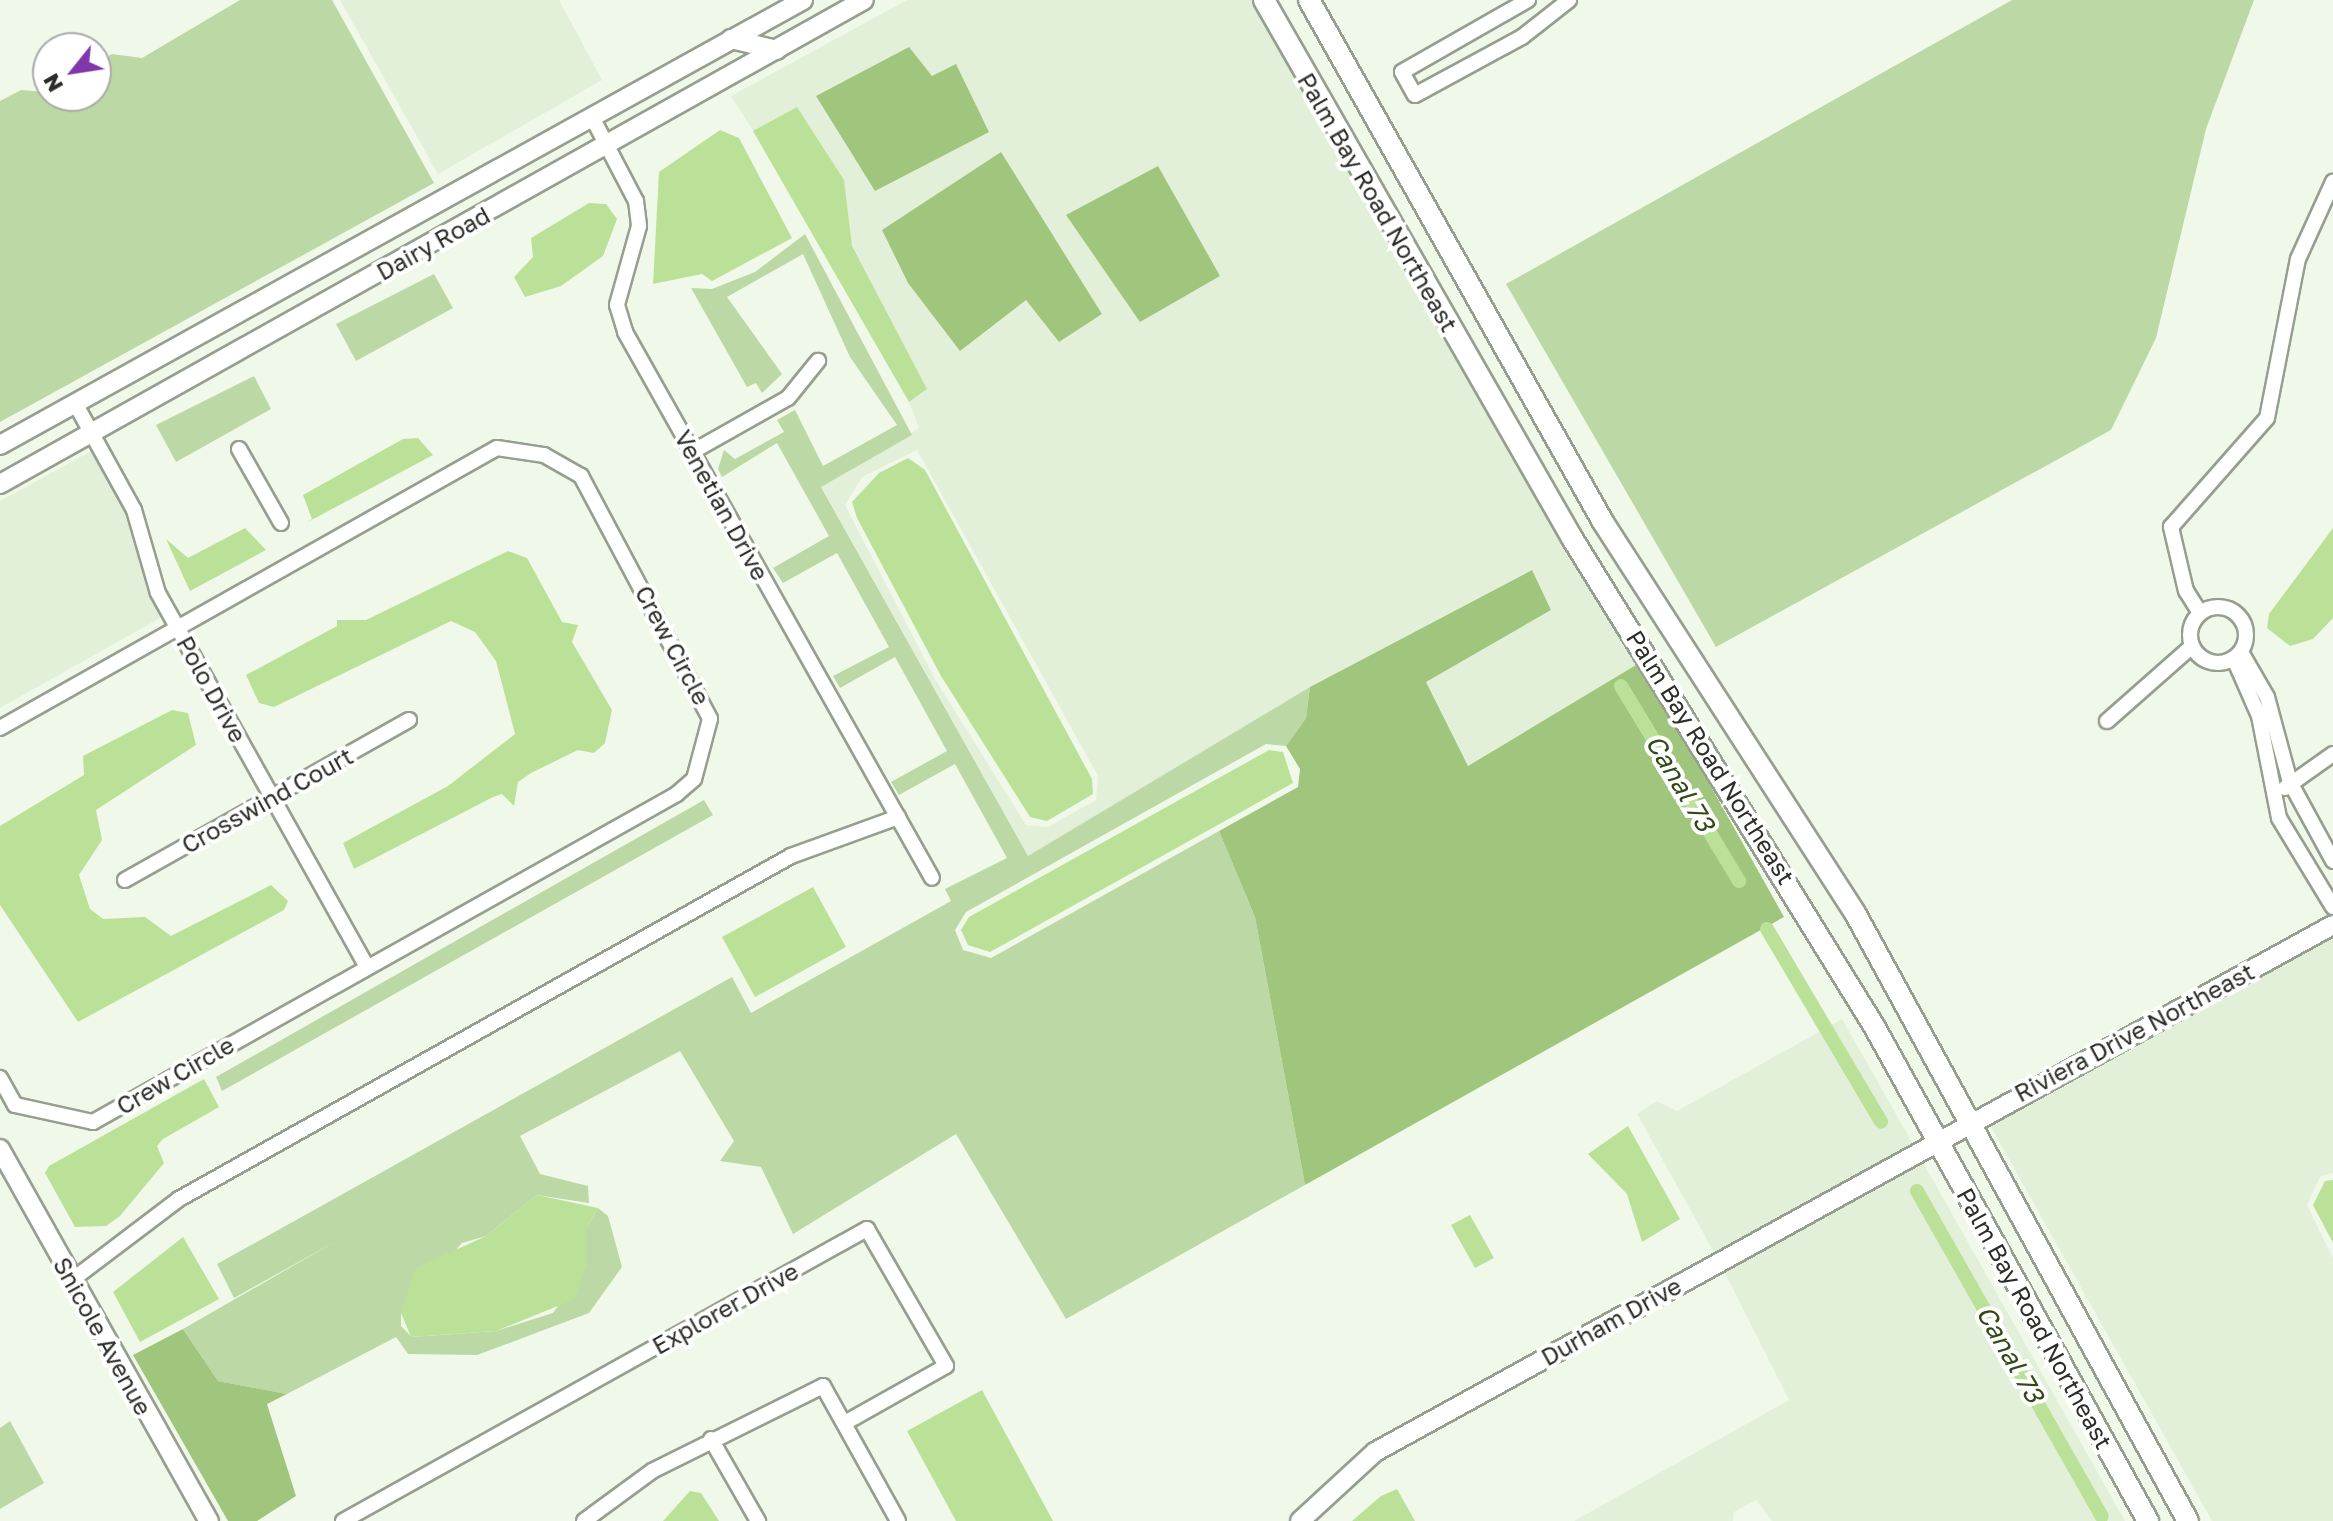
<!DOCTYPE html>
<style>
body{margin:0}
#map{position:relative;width:2333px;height:1521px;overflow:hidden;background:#f0f9e9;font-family:"Golos Text",sans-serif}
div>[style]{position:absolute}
.built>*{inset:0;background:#e3f0d9}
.green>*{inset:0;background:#bcd8a5}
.forest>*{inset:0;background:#a0c67e}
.water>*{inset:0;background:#bbe199}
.canal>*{height:14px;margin:-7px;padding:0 7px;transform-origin:7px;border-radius:7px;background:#bbe199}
.roads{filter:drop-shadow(2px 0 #969f8f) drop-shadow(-2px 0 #969f8f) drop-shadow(0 2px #969f8f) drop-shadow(0 -2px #969f8f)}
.minor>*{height:14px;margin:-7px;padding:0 7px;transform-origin:7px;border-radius:7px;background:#fff}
.minor>.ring{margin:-7px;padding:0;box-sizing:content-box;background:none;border:14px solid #fff;border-radius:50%}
.tertiary>*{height:18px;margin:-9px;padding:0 9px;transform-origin:9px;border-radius:9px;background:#fff}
.secondary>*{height:20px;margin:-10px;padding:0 10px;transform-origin:10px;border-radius:10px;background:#fff}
span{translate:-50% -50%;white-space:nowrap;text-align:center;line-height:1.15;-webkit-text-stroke:8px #fff;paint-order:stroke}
.street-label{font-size:24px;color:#2b2e28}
.water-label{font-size:26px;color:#314917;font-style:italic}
.north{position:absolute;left:32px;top:32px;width:80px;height:80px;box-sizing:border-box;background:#fff;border:2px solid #aaaba9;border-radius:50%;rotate:240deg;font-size:22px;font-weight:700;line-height:32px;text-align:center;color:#2b2e28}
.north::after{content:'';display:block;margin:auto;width:28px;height:36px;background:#8037a9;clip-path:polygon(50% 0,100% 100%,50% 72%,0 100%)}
</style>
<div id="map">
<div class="built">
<i style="clip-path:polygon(340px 0,559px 0,602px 80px,438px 174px)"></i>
<i style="clip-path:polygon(evenodd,907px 0,1254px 0,1641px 662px,1468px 766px,1426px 682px,1551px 610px,1531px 570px,1310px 687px,1028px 856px,821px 486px,919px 428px,909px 402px,927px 389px,851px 246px,844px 180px,755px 134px,731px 96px,907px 0,1001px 152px,1102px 314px,1059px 342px,1027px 300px,883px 230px,1001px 152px,907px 0,917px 450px,1098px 776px,1096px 800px,1048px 827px,1026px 825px,935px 679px,845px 505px,862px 477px,917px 450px)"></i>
<i style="clip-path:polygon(93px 450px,127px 513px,162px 617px,0 708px,0 501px)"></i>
<i style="clip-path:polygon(2333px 933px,2333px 1173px,2320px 1177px,2307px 1205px,2333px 1258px,2333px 1521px,2212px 1521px,1987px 1120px)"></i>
<i style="clip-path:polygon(1842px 1019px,1913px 1144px,1715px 1254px,1637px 1114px,1657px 1101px,1677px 1111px)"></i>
<i style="clip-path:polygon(1920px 1157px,2125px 1521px,1772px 1521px,1756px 1500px,1734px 1512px,1733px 1521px,1574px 1521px,1789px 1400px,1722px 1267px)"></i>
</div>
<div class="green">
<i style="clip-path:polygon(240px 0,332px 0,434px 183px,0 422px,0 101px,21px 90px,96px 96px,96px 63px,112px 54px,142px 58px)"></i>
<i style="clip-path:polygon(2012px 0,2254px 0,2206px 129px,2156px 338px,2111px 430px,1716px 647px,1506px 284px)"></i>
<i style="clip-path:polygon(805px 234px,912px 435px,821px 487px,1028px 856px,1310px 687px,1306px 718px,1286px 746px,1266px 744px,966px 912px,955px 930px,963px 950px,991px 958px,1219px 831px,1255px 917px,1305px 1185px,1066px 1319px,956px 1134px,793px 1234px,761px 1167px,720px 1161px,734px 1141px,680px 1051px,520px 1136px,540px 1174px,588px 1186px,589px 1203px,537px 1195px,486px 1236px,462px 1243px,401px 1313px,401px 1326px,412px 1337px,496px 1331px,553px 1313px,586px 1266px,586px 1229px,598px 1208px,608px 1216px,622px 1267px,589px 1313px,477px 1355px,408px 1354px,396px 1337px,287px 1394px,218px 1381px,183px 1329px,338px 1240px,234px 1298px,217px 1264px,732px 977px,751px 1013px,951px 901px,945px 889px,1007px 858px,955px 764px,899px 795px,891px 782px,947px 751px,895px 657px,840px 688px,833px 676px,889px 647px,837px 553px,783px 583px,773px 568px,829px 536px,777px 443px,722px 477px,718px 469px,724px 450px,735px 459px,784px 432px,777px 420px,795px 410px,823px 466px,897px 425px,850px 357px,803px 254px,727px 297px,782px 374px,762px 393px,756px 383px,747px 387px,691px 288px,712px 289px,755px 272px)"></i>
<i style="clip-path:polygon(434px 274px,453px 308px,356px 361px,336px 324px)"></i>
<i style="clip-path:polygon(254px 376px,271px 409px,176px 462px,156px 425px)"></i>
<i style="clip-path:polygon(704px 800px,713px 815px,222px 1091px,216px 1077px)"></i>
<i style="clip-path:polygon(10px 1421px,44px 1483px,0 1509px,0 1428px)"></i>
</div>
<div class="forest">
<i style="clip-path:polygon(909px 47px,932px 76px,956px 64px,989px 132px,875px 191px,816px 96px)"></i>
<i style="clip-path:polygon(1001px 152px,1102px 314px,1059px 342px,1026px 300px,960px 351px,908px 283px,882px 230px)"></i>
<i style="clip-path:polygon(1158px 166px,1220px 276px,1140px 322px,1066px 215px)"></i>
<i style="clip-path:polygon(1532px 570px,1551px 610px,1426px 682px,1468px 766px,1641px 662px,1784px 917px,1305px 1185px,1255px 917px,1219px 831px,1298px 787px,1300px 769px,1286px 746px,1306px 718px,1310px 687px)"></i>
<i style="clip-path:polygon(183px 1329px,218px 1381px,287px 1394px,267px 1404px,296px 1496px,257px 1521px,228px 1521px,133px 1355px)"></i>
</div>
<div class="water">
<i style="clip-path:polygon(797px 107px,844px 180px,852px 246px,927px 389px,909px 402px,753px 131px)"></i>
<i style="clip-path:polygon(720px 130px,739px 138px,792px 238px,712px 281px,702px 274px,653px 284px,659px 172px)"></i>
<i style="clip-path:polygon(589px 203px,606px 204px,617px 219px,603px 256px,561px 286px,525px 297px,514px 277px,533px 257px,531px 238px)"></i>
<i style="clip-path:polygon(418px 438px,433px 455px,306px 523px,312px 519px,303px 495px,403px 439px)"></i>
<i style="clip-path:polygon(908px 458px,925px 470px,1092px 779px,1093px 794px,1047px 821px,1030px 817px,941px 676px,857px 518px,852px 502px,879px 473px)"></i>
<i style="clip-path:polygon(245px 528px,266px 550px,190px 591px,166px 539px,188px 558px)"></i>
<i style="clip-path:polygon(2333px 528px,2333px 618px,2313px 639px,2290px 646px,2267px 628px,2269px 614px)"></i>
<i style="clip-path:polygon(508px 551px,527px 558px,562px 622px,578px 625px,572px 642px,612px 710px,605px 743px,594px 753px,578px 750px,531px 773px,518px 782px,514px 806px,502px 794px,493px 797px,354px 869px,343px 843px,448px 786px,515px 734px,496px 661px,475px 632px,451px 621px,274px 707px,259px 703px,246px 675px,337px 626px,337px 620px,366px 620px)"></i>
<i style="clip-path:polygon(172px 710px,188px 713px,196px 745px,96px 810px,102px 840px,79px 875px,90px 909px,103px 919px,145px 917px,171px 936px,271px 885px,288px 901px,284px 910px,78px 1022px,0 905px,0 826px,84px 775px,83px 756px)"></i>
<i style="clip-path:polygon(1269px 750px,1283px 752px,1293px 783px,990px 952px,968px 945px,961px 930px,969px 917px)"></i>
<i style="clip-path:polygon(813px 887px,846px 947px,755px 997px,722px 937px)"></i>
<i style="clip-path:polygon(204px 1079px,219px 1107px,163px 1139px,157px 1146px,164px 1163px,120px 1216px,106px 1226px,75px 1227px,45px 1173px,49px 1166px)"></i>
<i style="clip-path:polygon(1628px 1126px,1680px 1219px,1642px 1242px,1627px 1194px,1588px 1154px)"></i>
<i style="clip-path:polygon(2333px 1180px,2333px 1243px,2313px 1205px,2325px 1181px)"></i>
<i style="clip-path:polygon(537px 1195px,598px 1208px,586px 1229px,586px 1266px,575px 1299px,496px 1331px,411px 1337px,401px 1313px,416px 1268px,486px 1236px)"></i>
<i style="clip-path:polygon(1470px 1215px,1494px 1258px,1475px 1268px,1451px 1225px)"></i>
<i style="clip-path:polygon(183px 1237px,219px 1299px,140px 1342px,113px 1292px)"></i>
<i style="clip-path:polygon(982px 1390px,1053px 1521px,956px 1521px,907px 1431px)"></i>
<i style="clip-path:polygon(1397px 1489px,1415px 1521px,1352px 1521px,1381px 1496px)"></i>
<i style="clip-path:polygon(690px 1491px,701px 1493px,719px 1521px,663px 1521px)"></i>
</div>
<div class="canal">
<i style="left:1621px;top:686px;width:228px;rotate:58.8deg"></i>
<i style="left:1767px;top:929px;width:224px;rotate:59.4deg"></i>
<i style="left:1917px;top:1191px;width:374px;rotate:60.4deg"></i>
</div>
<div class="roads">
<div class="minor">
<i style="left:1528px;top:0;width:145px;rotate:150.3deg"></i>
<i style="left:1402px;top:72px;width:26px;rotate:61deg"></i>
<i style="left:1415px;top:95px;width:122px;rotate:-28.5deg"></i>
<i style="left:1522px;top:37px;width:60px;rotate:-38.2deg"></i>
<i style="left:592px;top:117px;width:95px;rotate:62.4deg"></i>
<i style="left:636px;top:201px;width:25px;rotate:83deg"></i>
<i style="left:639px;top:226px;width:82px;rotate:105.6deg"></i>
<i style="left:617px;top:305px;width:28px;rotate:73deg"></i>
<i style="left:625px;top:332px;width:626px;rotate:60.65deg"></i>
<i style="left:75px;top:403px;width:122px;rotate:61.1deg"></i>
<i style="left:134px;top:510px;width:86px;rotate:73.9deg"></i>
<i style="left:158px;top:593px;width:428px;rotate:60.8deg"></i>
<i style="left:239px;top:449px;width:85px;rotate:60.4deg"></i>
<i style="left:692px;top:452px;width:110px;rotate:-29.4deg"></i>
<i style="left:788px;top:398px;width:48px;rotate:-51deg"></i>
<i class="ring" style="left:2190px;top:607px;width:42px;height:42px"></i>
<i style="left:2200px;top:613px;width:26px;rotate:-122deg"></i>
<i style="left:2186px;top:591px;width:66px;rotate:-103.2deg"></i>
<i style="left:2171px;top:527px;width:145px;rotate:-48.6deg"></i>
<i style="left:2267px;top:418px;width:162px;rotate:-79deg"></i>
<i style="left:2298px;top:259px;width:85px;rotate:-65.6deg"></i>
<i style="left:2241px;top:652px;width:52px;rotate:60deg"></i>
<i style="left:2267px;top:697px;width:88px;rotate:74.9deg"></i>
<i style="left:2290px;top:782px;width:90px;rotate:61.4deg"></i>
<i style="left:2234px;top:659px;width:62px;rotate:66.3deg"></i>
<i style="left:2259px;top:716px;width:104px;rotate:78.9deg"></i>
<i style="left:2279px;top:818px;width:104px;rotate:58.8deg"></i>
<i style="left:2107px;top:721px;width:113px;rotate:-41.4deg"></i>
<i style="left:0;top:728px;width:570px;rotate:-29.4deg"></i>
<i style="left:497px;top:448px;width:48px;rotate:8.5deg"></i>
<i style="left:544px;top:455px;width:43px;rotate:29.6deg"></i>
<i style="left:581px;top:476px;width:275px;rotate:62deg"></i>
<i style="left:710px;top:719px;width:62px;rotate:104.9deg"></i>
<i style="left:694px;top:779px;width:23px;rotate:139deg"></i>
<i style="left:677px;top:794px;width:670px;rotate:150.68deg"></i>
<i style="left:93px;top:1122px;width:80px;rotate:-167.7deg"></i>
<i style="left:15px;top:1105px;width:31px;rotate:-119deg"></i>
<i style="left:2285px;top:788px;width:59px;rotate:-35.3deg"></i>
<i style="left:125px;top:880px;width:326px;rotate:-29.4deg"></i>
<i style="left:72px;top:1280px;width:134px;rotate:-37.1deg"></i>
<i style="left:179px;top:1199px;width:702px;rotate:-29.27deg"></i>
<i style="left:791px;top:856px;width:114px;rotate:-20deg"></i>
<i style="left:711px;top:1439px;width:95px;rotate:60.2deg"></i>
<i style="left:343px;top:1521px;width:600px;rotate:-29.13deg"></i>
<i style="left:867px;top:1229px;width:158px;rotate:60deg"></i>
<i style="left:946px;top:1366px;width:116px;rotate:150.6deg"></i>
<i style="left:584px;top:1521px;width:84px;rotate:-36.3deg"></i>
<i style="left:652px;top:1471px;width:191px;rotate:-26.4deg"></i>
<i style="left:823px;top:1386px;width:154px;rotate:60.9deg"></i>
</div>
<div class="tertiary">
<i style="left:731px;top:39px;width:47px;rotate:13.4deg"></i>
<i style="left:0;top:445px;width:918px;rotate:-28.99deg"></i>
<i style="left:0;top:484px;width:990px;rotate:-29.26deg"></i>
<i style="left:0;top:1149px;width:427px;rotate:60.7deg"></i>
<i style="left:1300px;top:1521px;width:102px;rotate:-42.6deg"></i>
<i style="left:1375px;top:1452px;width:1093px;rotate:-28.82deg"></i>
</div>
<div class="secondary">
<i style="left:1264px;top:0;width:620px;rotate:60.21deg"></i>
<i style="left:1572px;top:538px;width:574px;rotate:58.25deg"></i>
<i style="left:1874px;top:1026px;width:566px;rotate:61.03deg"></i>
<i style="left:1309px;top:0;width:599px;rotate:60.61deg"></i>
<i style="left:1603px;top:522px;width:465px;rotate:57.2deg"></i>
<i style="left:1855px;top:913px;width:693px;rotate:61.29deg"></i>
</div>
</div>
<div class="street-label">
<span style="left:1378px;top:202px;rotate:60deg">Palm Bay Road Northeast</span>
<span style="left:433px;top:243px;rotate:-29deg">Dairy Road</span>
<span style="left:722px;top:505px;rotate:61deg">Venetian Drive</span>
<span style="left:673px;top:645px;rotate:62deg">Crew Circle</span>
<span style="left:212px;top:689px;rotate:61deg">Polo Drive</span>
<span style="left:1711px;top:757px;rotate:58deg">Palm Bay Road Northeast</span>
<span style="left:267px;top:800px;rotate:-29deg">Crosswind Court</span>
<span style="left:2134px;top:1032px;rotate:-28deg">Riviera Drive Northeast</span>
<span style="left:175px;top:1075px;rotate:-30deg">Crew Circle</span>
<span style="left:725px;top:1308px;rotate:-29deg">Explorer Drive</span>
<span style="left:2035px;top:1318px;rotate:61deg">Palm Bay Road Northeast</span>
<span style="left:1611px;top:1321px;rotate:-29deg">Durham Drive</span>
<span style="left:103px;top:1336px;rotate:61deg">Snicole Avenue</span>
</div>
<div class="water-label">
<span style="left:1680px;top:783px;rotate:59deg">Canal 73</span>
<span style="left:2010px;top:1354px;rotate:60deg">Canal 73</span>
</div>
<div class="north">N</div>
</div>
